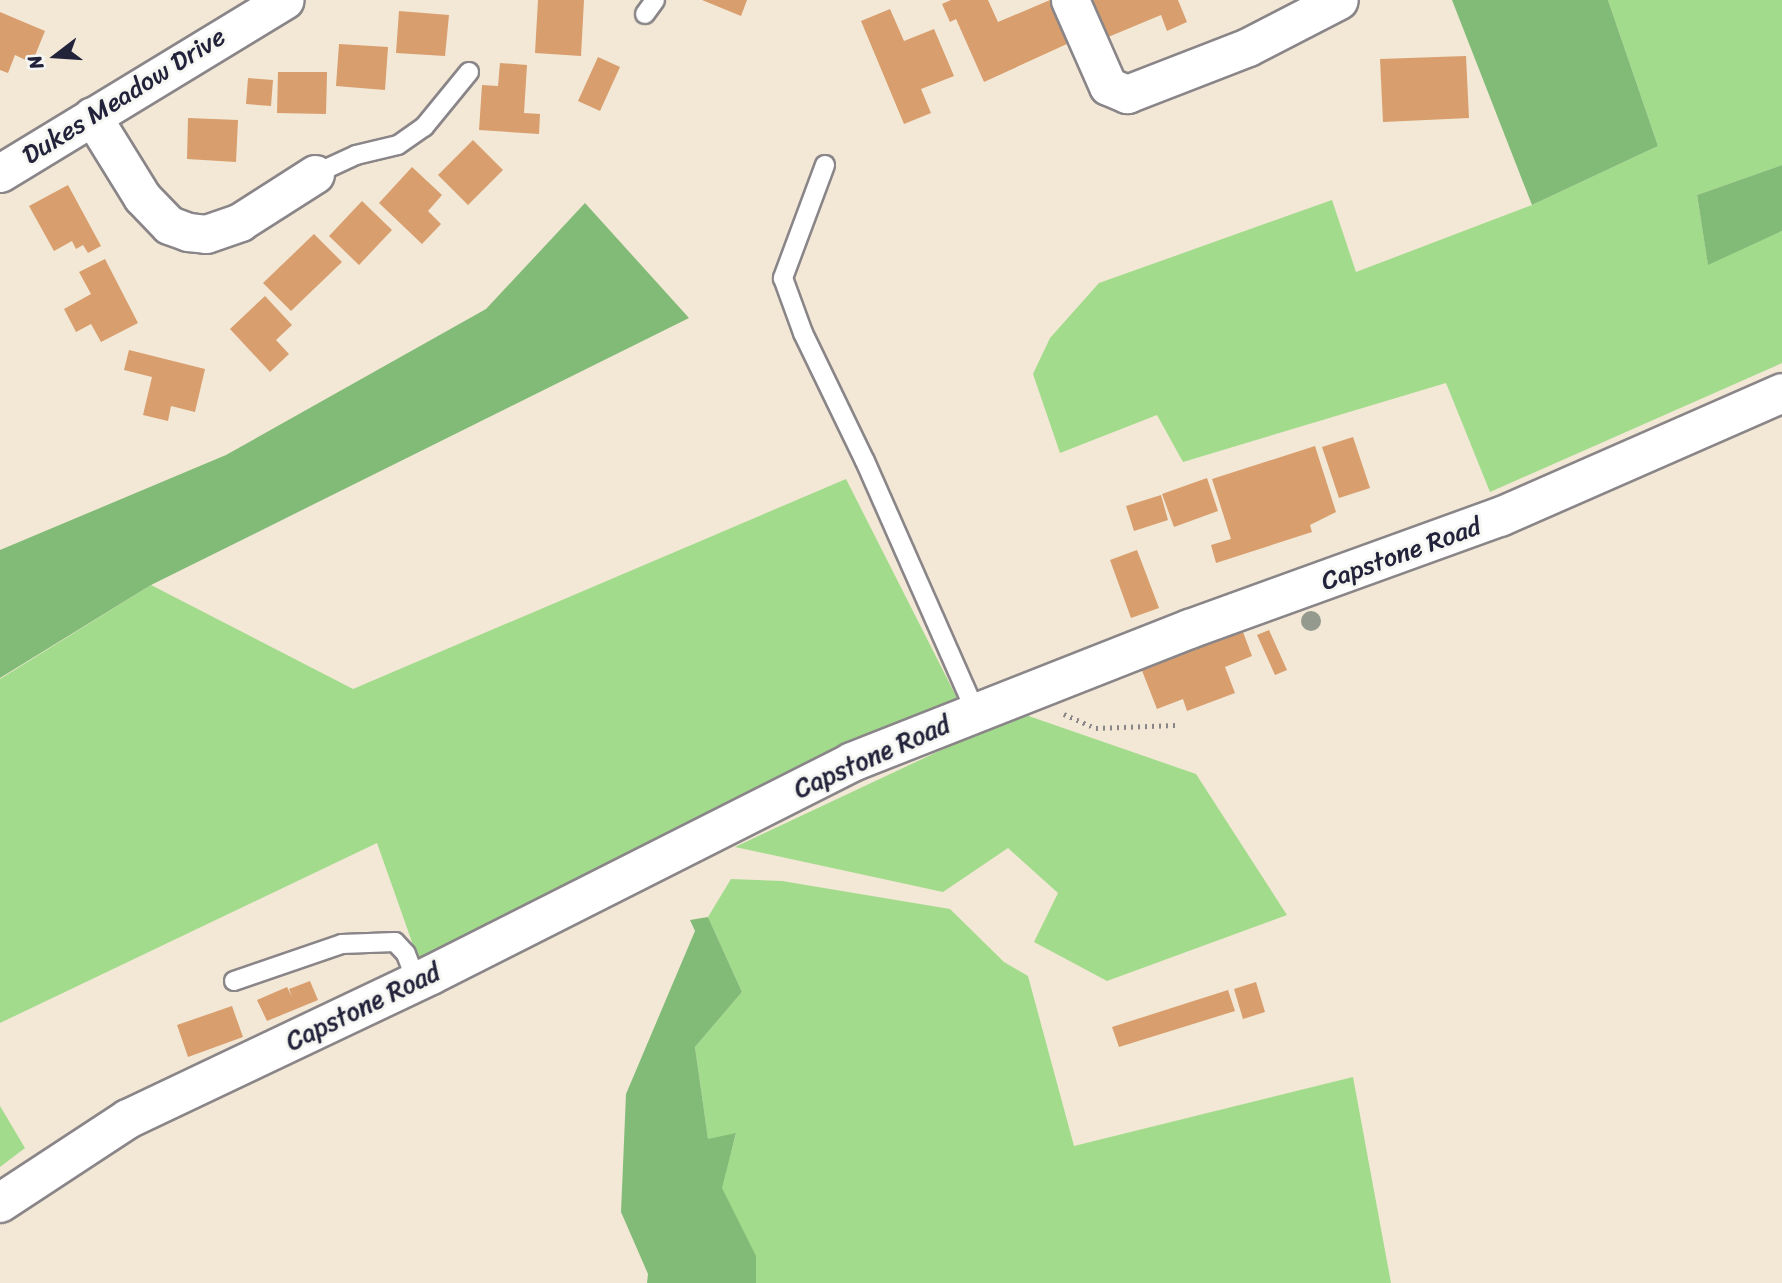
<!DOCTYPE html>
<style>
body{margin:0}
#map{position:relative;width:1782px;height:1283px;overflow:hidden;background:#f2e8d5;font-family:Sriracha,sans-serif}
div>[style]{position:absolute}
.green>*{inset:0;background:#a3db8d}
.forest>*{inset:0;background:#82bb78}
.building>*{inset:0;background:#d89e6e}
.path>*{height:4.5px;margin-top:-2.25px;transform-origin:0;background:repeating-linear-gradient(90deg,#8a8588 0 2px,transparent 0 7px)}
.roads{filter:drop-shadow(2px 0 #8a8588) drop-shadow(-2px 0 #8a8588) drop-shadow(0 2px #8a8588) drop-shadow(0 -2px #8a8588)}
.service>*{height:18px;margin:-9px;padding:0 9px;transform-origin:9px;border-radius:9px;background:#fff}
.minor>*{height:37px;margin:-18.5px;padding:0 18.5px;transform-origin:18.5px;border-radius:18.5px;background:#fff}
.tertiary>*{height:38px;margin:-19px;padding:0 19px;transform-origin:19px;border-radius:19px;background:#fff}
.trees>*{width:20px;height:20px;margin:-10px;border-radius:50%;background:#959a8e}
span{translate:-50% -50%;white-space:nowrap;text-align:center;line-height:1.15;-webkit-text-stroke:6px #f6f6f2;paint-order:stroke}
.street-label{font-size:26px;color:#22223b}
.north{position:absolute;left:21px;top:21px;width:70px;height:70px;-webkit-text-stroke:5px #f6f6f2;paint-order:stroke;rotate:253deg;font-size:19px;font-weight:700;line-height:28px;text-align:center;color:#22223b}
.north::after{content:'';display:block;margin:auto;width:24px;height:32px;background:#22223b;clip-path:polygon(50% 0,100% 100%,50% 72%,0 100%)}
</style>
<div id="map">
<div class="green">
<i style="clip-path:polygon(1608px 0,1782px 0,1782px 165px,1697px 195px,1708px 264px,1782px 231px,1782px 363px,1490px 492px,1446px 383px,1183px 462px,1157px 415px,1060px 453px,1033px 374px,1050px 338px,1099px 283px,1332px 200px,1356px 272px,1532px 205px,1658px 146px)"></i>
<i style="clip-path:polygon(846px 479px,957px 698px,418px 959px,377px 843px,0 1023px,0 679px,151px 585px,353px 689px)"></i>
<i style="clip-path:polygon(1020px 713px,1196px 774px,1287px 915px,1107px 981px,1034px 942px,1058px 893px,1008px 848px,943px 892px,735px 847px)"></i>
<i style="clip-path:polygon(731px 879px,782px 881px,950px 909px,1004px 962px,1028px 976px,1074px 1146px,1353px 1077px,1391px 1283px,756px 1283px,755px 1256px,721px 1188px,736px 1134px,708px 1140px,695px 1047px,742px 992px,708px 917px)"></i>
<i style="clip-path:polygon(0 1106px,25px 1148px,0 1167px)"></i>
</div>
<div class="forest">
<i style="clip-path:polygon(1452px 0,1608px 0,1658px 146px,1532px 205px)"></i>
<i style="clip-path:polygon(1782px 165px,1782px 231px,1708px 265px,1697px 195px)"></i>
<i style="clip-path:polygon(585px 203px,689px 318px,151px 585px,0 678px,0 550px,226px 455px,486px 309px)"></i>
<i style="clip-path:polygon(708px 917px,742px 992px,695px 1047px,708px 1139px,736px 1133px,722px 1188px,756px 1256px,756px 1283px,647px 1283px,648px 1274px,621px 1212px,626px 1094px,695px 931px,690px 920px)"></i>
</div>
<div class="building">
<i style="clip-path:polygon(538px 0,584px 0,581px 56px,535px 53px)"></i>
<i style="clip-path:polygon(702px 0,747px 0,741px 16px)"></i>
<i style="clip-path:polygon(951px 0,988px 0,998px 22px,1050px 0,1069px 43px,984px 82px,956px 19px,950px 22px,942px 4px)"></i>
<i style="clip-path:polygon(1083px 0,1178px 0,1187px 22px,1167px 31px,1161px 15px,1101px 40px)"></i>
<i style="clip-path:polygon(890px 9px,904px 41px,934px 29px,954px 76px,921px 89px,931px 113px,904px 124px,861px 21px)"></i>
<i style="clip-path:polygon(399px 11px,449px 15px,445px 56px,396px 53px)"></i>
<i style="clip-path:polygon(0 12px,45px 31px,32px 63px,15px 55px,8px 73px,0 70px)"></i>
<i style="clip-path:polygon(339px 44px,388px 47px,385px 90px,336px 86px)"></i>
<i style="clip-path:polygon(1466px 56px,1469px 118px,1383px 122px,1380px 59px)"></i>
<i style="clip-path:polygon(598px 57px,620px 67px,600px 111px,578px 101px)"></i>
<i style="clip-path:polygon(500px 63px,527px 65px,524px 113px,540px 114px,539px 134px,479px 130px,482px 85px,498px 86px)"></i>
<i style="clip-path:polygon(278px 72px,327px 72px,326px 114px,277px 113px)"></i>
<i style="clip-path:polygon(248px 78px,273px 80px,271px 106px,246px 104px)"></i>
<i style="clip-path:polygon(188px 118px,238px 120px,236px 162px,187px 159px)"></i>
<i style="clip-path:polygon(473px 140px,503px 170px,468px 205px,438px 175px)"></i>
<i style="clip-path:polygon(412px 167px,442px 195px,428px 211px,441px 224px,422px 244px,379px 203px)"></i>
<i style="clip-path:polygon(68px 185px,101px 246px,88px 253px,83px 245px,76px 249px,72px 241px,54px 251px,29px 206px)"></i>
<i style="clip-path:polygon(362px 201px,392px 230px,359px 265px,329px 236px)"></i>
<i style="clip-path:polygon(314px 234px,342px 262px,291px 311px,263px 283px)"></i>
<i style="clip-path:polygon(105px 259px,138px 323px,101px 342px,91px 324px,76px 332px,64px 309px,91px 294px,79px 272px)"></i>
<i style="clip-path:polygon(265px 296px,292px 325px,276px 340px,289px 354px,270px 372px,230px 329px)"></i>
<i style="clip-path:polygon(129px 350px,205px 369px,195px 412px,171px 406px,168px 421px,143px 415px,152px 377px,124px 370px)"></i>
<i style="clip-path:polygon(1353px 437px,1370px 488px,1339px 498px,1322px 447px)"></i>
<i style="clip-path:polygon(1315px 446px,1336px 512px,1310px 525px,1312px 532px,1216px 563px,1211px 545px,1231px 539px,1212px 479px)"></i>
<i style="clip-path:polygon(1207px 478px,1218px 511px,1174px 527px,1162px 494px)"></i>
<i style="clip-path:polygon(1161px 495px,1168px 520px,1134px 531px,1126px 506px)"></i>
<i style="clip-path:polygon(1137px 550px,1159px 608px,1131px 618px,1110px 560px)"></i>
<i style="clip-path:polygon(1240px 624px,1252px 656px,1225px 667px,1235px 693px,1187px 711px,1183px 699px,1157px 709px,1139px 663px)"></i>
<i style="clip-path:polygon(1269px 630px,1287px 670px,1275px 675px,1257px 635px)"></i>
<i style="clip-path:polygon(310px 981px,318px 1000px,267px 1021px,257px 1000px,287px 987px,292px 997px,289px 989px)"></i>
<i style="clip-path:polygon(1256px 982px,1265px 1012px,1243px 1019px,1234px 989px)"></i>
<i style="clip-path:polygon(1228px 990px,1235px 1011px,1119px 1047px,1112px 1027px)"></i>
<i style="clip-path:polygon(232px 1006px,243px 1037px,188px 1057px,177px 1025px)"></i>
</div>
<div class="path">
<i style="left:1064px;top:714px;width:35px;rotate:24deg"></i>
<i style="left:1096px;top:728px;width:80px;rotate:-2.1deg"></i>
</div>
<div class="roads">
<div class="service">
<i style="left:645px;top:14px;width:17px;rotate:-54deg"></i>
<i style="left:825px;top:165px;width:121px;rotate:110.4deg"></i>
<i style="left:783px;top:278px;width:59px;rotate:70deg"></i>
<i style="left:803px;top:333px;width:142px;rotate:64.2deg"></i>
<i style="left:865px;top:461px;width:275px;rotate:66.2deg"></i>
<i style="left:315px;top:174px;width:45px;rotate:-24.9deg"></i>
<i style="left:356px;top:155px;width:43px;rotate:-13.4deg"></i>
<i style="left:398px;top:145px;width:32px;rotate:-35deg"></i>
<i style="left:424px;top:127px;width:71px;rotate:-50.7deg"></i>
<i style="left:234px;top:981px;width:114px;rotate:-18.9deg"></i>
<i style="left:342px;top:944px;width:53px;rotate:-2.2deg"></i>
<i style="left:395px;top:942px;width:16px;rotate:47deg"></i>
<i style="left:406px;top:954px;width:30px;rotate:69deg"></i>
</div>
<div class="minor">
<i style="left:1070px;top:0;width:94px;rotate:66.2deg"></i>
<i style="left:1108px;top:86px;width:21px;rotate:23deg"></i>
<i style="left:1127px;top:94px;width:130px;rotate:-21.2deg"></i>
<i style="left:1248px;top:47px;width:102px;rotate:-27.3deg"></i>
<i style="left:92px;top:116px;width:95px;rotate:58.3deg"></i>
<i style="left:142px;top:197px;width:39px;rotate:46deg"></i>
<i style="left:169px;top:225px;width:20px;rotate:20deg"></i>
<i style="left:188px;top:232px;width:18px;rotate:6deg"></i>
<i style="left:206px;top:234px;width:36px;rotate:-19deg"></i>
<i style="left:240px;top:222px;width:89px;rotate:-32.6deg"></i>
<i style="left:0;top:173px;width:333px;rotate:-31.3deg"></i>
</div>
<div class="tertiary">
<i style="left:0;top:1203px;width:153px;rotate:-33.3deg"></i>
<i style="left:128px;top:1119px;width:335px;rotate:-25.4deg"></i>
<i style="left:431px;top:975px;width:472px;rotate:-26.8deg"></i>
<i style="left:852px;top:762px;width:363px;rotate:-21.5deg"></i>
<i style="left:1190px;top:629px;width:330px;rotate:-19.9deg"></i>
<i style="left:1500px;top:517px;width:308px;rotate:-23.7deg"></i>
</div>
</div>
<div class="trees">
<i style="left:1311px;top:621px"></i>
</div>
<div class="street-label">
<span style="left:124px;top:96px;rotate:-32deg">Dukes Meadow Drive</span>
<span style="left:1401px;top:554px;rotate:-20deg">Capstone Road</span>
<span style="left:872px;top:757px;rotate:-24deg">Capstone Road</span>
<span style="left:363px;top:1007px;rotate:-26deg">Capstone Road</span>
</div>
<div class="north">N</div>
</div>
